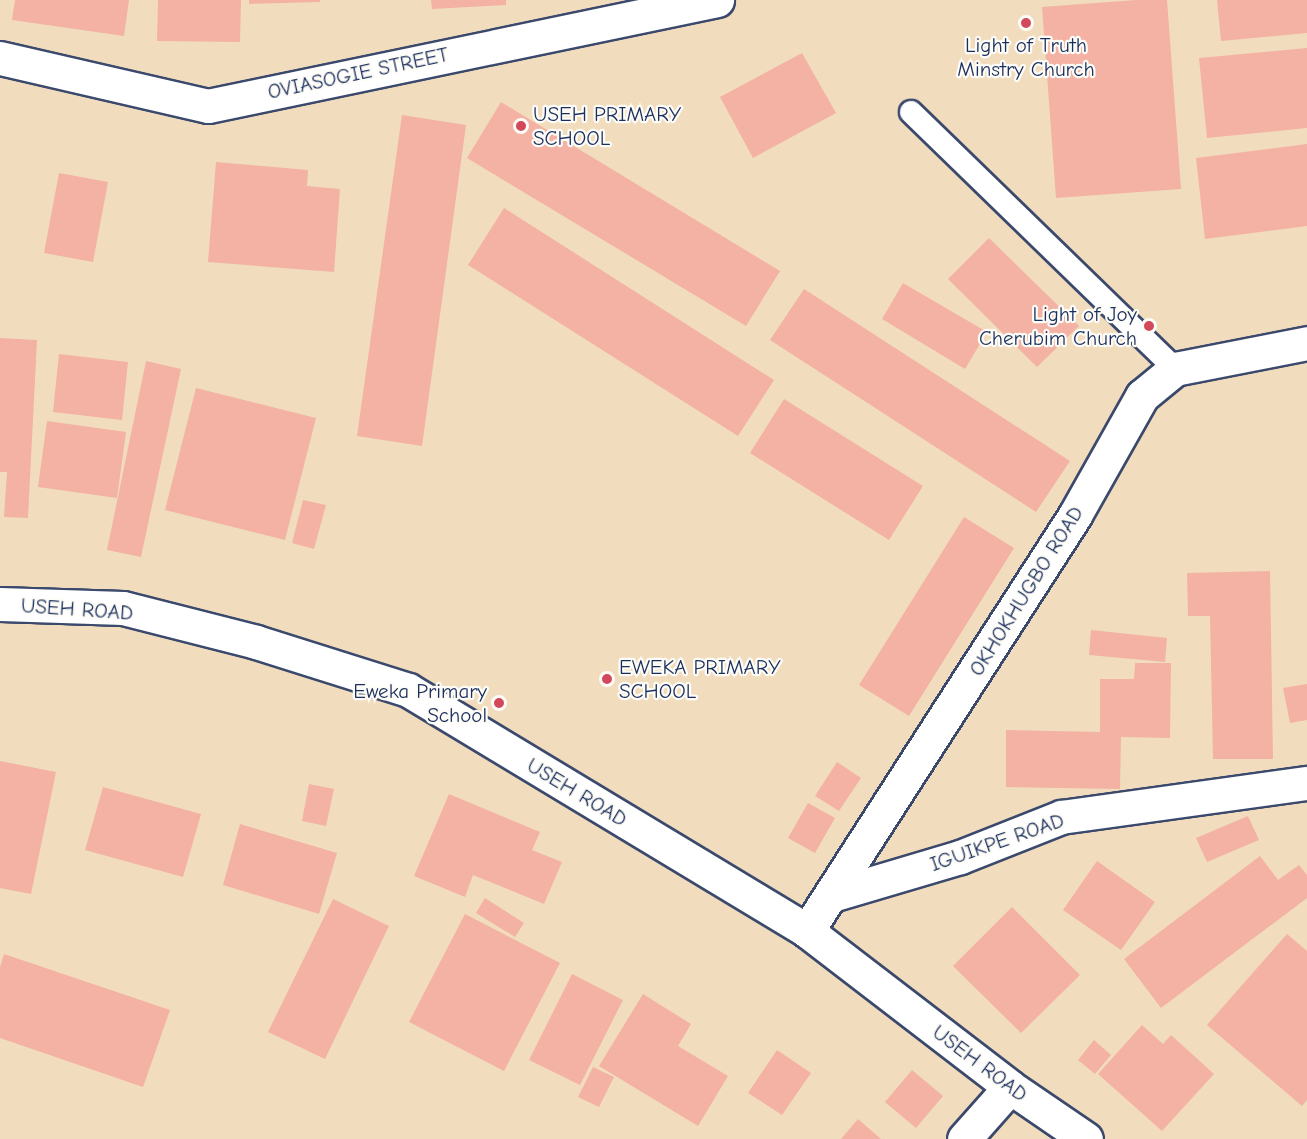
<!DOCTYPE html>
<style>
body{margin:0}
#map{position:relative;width:1307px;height:1139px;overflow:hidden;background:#f1ddbd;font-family:"Comic Neue",sans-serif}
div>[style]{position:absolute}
.building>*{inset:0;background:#f3b2a3}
.roads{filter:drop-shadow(2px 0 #3b496c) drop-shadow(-2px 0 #3b496c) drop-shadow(0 2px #3b496c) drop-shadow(0 -2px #3b496c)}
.lane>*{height:22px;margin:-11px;padding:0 11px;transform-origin:11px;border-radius:11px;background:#fff}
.street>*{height:33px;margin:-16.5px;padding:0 16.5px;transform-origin:16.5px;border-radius:16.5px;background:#fff}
.dots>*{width:16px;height:16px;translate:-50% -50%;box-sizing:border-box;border:3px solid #fdfcf7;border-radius:50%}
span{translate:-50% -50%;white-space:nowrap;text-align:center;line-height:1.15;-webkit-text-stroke:4.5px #fdfcf7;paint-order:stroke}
.poi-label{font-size:21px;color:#1b2f5e}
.left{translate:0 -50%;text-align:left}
.right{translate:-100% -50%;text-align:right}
.street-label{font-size:21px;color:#1b2f5e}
</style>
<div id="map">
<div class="building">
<i style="clip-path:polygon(15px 0,129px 0,124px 36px,12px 20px)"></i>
<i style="clip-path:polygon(158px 0,241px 0,240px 42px,157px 41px)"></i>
<i style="clip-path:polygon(249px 0,320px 0,320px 2px,249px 4px)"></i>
<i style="clip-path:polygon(431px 0,506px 0,506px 5px,432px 9px)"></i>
<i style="clip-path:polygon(1136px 0,1167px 0,1181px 189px,1056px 198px,1042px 7px)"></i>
<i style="clip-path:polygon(1217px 0,1307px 0,1307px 33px,1221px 41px)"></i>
<i style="clip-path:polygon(1307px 48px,1307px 128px,1207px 138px,1199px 58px)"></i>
<i style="clip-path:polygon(802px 53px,836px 113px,753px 158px,720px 97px)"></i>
<i style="clip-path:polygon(501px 102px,780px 271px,746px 326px,467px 158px)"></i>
<i style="clip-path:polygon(402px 115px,466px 125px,422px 446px,357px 436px)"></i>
<i style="clip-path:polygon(1307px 144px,1307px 226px,1205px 239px,1196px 158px)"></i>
<i style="clip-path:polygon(216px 162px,308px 170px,307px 186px,340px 189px,334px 272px,208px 262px)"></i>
<i style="clip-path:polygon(59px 173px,108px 182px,93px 262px,44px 253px)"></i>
<i style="clip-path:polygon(504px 208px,774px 380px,738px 436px,468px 265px)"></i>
<i style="clip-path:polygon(989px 238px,1079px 326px,1037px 367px,948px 279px)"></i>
<i style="clip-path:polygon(903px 283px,987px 332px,965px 369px,882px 319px)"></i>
<i style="clip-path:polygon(804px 289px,1070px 461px,1036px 512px,770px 340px)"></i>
<i style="clip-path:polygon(0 338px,37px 340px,28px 518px,4px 517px,7px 472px,0 472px)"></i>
<i style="clip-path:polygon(59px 354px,128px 362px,122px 420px,53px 412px)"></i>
<i style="clip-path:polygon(146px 361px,181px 369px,141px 557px,107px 550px)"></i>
<i style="clip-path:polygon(196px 388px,316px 418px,285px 540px,165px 510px)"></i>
<i style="clip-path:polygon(784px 399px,923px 486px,889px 540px,750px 453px)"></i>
<i style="clip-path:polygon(47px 421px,126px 432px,117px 498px,38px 487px)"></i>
<i style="clip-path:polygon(303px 500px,326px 505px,314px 549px,292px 543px)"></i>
<i style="clip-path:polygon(964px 517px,1014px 548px,909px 716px,859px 685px)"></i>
<i style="clip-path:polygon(1270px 571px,1273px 759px,1213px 759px,1210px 616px,1188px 616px,1187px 573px)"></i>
<i style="clip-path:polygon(1091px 630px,1167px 638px,1165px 662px,1089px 655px)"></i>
<i style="clip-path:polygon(1135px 663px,1171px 663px,1170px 738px,1121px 737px,1120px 789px,1006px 787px,1006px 730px,1100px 732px,1100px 679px,1134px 679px)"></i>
<i style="clip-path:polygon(1307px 684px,1307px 720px,1290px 723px,1283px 688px)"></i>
<i style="clip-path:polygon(0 761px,56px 772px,31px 894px,0 888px)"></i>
<i style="clip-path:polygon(837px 762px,861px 778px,839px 811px,815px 796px)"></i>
<i style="clip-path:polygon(309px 784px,334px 789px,326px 826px,302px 821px)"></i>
<i style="clip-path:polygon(103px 787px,201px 814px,183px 877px,85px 850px)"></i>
<i style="clip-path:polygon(449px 794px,540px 832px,532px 850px,562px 862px,544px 904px,473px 875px,465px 897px,414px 876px)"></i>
<i style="clip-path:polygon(808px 803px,835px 818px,815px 853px,788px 838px)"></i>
<i style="clip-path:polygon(1248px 816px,1259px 840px,1207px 862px,1196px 838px)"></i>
<i style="clip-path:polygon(240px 824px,337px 853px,319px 914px,223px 885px)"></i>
<i style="clip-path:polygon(1260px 856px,1278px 880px,1299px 865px,1307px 875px,1307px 898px,1161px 1008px,1124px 959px)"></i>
<i style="clip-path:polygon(1097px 861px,1155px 902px,1121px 950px,1063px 910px)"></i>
<i style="clip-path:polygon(485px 898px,524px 923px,515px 937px,476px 913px)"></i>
<i style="clip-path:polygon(333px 899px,389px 926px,325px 1059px,268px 1032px)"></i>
<i style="clip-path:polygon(1012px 907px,1080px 975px,1021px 1033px,953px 966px)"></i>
<i style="clip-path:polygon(465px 914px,560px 963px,504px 1071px,409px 1022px)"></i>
<i style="clip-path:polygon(1287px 934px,1307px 951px,1307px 1100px,1302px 1106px,1207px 1025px)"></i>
<i style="clip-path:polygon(4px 954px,170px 1010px,143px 1087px,0 1038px,0 967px)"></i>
<i style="clip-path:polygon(572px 974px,623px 1000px,580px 1085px,529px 1060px)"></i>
<i style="clip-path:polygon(643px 994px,691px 1024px,678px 1046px,728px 1076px,698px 1126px,599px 1066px)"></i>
<i style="clip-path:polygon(1142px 1025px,1163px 1044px,1171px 1035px,1214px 1074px,1162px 1131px,1098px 1074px)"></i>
<i style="clip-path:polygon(1094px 1040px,1111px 1055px,1095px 1074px,1078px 1060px)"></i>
<i style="clip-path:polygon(777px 1050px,811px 1073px,782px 1115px,748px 1093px)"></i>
<i style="clip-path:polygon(593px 1067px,614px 1077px,599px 1107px,578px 1097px)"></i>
<i style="clip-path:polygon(912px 1070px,943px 1096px,916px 1128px,885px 1102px)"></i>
<i style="clip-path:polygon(858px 1119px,881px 1139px,841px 1139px)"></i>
</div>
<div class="roads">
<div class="lane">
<i style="left:911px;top:112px;width:368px;rotate:44.2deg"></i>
</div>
<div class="street">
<i style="left:0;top:58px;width:213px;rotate:13deg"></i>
<i style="left:208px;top:106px;width:520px;rotate:-11.76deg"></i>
<i style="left:0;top:604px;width:123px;rotate:1.9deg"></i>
<i style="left:123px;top:608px;width:137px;rotate:14.3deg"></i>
<i style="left:256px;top:642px;width:159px;rotate:17.5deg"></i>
<i style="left:408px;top:690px;width:466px;rotate:31.1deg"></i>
<i style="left:807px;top:931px;width:256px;rotate:37.5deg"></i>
<i style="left:1010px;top:1087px;width:92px;rotate:34.4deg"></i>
<i style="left:832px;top:895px;width:134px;rotate:-16.5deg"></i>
<i style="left:960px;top:857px;width:109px;rotate:-21.6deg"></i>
<i style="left:1061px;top:817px;width:248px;rotate:-7.9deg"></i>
<i style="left:807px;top:931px;width:495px;rotate:-57.2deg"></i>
<i style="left:1075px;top:515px;width:137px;rotate:-60.6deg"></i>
<i style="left:1142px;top:396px;width:43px;rotate:-39.3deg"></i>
<i style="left:1175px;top:369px;width:135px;rotate:-11.1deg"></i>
<i style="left:964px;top:1139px;width:69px;rotate:-48.5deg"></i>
</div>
</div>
<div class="dots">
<i style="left:1026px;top:23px;background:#d1495b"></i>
<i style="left:521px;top:126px;background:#d1495b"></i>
<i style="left:1149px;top:326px;background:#d1495b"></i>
<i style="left:607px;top:679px;background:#d1495b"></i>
<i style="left:499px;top:703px;background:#d1495b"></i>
</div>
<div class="poi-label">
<span style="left:1026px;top:57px">Light of Truth<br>Minstry Church</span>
<span class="left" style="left:533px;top:126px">USEH PRIMARY<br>SCHOOL</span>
<span class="right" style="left:1137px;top:326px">Light of Joy<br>Cherubim Church</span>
<span class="left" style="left:619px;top:679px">EWEKA PRIMARY<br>SCHOOL</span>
<span class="right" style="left:487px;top:703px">Eweka Primary<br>School</span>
</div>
<div class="street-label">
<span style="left:358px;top:73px;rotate:-12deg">OVIASOGIE STREET</span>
<span style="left:1026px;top:591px;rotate:-58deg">OKHOKHUGBO ROAD</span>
<span style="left:77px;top:609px;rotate:4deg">USEH ROAD</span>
<span style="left:577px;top:792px;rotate:31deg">USEH ROAD</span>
<span style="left:997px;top:842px;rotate:-19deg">IGUIKPE ROAD</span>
<span style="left:980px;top:1063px;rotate:37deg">USEH ROAD</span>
</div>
</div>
